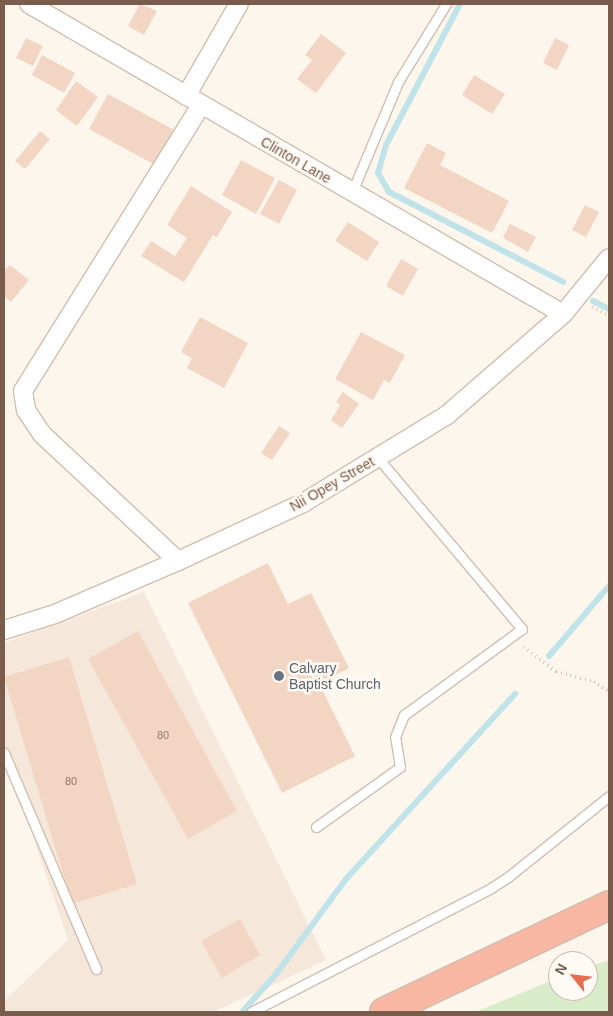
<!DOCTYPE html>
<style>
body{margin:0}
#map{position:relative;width:613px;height:1016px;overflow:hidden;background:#fdf6ec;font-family:Arial,sans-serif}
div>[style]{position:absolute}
.residential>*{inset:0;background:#f5e8da}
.green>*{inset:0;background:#d8ecc9}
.stream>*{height:6px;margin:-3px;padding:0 3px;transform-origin:3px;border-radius:3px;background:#bfe3e8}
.building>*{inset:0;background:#f3d5c3}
.path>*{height:3px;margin-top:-1.5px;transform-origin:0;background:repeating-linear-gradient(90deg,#d9b8a5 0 1px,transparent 0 5px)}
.roads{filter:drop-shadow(1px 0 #d1beb0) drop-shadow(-1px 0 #d1beb0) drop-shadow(0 1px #d1beb0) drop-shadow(0 -1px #d1beb0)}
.service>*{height:9px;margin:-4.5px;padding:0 4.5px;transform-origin:4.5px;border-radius:4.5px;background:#fff}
.minor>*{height:18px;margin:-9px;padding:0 9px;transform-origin:9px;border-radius:9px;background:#fff}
.motorway>*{height:28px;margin:-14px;padding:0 14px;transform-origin:14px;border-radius:14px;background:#f7b7a3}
.dots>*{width:14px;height:14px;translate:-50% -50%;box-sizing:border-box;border:2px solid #fffaf3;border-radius:50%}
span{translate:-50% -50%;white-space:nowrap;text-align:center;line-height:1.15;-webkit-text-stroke:5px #fffaf3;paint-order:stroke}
.number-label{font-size:11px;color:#987a6a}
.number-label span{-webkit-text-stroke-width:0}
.street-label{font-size:14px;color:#7a5c4d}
.worship-label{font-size:14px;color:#5b616d}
.left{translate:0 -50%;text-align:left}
.frame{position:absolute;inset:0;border:5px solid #7a5c4d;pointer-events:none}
.north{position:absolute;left:548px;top:951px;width:50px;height:50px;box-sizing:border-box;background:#fffaf3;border:1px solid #cabbb1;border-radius:50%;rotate:299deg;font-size:14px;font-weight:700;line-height:20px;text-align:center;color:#7a5c4d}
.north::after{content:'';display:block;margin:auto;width:18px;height:22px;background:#e76f51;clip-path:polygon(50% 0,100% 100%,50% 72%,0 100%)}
</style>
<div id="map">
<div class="residential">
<i style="clip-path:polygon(144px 592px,326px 960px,213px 1012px,4px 1012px,4px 1001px,68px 940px,4px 751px,4px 643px)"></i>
</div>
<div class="green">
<i style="clip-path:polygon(609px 960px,609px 1012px,475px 1012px,558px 978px,558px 991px,588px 991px,588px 967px)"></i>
</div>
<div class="stream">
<i style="left:460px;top:4px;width:159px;rotate:117.7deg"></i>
<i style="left:386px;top:145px;width:29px;rotate:106deg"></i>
<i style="left:378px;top:173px;width:22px;rotate:60deg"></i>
<i style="left:389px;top:192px;width:196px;rotate:27.3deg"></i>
<i style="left:593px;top:301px;width:18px;rotate:27deg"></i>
<i style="left:549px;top:656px;width:92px;rotate:-49.4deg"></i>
<i style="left:243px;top:1011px;width:50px;rotate:-48.3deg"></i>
<i style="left:276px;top:974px;width:118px;rotate:-53.6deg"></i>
<i style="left:346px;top:879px;width:251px;rotate:-47.6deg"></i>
</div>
<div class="building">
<i style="clip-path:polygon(140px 4px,157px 11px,144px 35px,128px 26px)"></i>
<i style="clip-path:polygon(321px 34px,346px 53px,316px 93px,297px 79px,312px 60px,305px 55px)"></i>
<i style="clip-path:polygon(26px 38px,43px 46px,33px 66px,16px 58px)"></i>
<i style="clip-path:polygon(555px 38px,569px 45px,557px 70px,543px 63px)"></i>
<i style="clip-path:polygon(42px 55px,75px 73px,64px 93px,32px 75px)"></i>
<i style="clip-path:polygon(474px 75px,505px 94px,492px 114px,462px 95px)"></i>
<i style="clip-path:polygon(76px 81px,98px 97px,77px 126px,56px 110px)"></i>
<i style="clip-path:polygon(108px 94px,176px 131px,157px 166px,89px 129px)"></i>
<i style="clip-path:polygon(40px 131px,50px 139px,25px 169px,15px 161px)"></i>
<i style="clip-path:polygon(427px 143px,446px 153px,440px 165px,509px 201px,492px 233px,404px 188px)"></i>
<i style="clip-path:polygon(241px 160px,275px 178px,256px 214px,222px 195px)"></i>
<i style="clip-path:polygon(279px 180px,297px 190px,279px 224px,260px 214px)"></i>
<i style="clip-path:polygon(191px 186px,232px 212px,217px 237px,213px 235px,184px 282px,141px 256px,151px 241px,175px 256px,187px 238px,167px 225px)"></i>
<i style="clip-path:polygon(585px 205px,599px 212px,586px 237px,572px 230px)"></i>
<i style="clip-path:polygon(348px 222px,379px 242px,367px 261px,335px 241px)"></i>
<i style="clip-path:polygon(510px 224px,536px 237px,528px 252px,503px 238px)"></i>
<i style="clip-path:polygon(401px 259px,418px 269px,403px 296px,386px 286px)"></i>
<i style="clip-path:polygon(10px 265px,29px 280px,11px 302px,4px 296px,4px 267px,6px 269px)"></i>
<i style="clip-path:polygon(200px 317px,248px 343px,224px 388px,187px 368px,192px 358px,181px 352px)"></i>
<i style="clip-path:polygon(361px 332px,405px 355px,390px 383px,384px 380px,373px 400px,335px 379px)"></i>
<i style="clip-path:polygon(343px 392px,359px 404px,342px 428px,331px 420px,340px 405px,336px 402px)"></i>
<i style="clip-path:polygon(279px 426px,290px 433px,272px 460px,261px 453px)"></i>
<i style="clip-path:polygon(268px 563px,288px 604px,311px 593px,349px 668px,319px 683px,355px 756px,282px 793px,188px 603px)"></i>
<i style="clip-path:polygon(138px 631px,237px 811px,188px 839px,88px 659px)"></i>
<i style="clip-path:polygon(69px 657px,137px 884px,72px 904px,4px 677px)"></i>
<i style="clip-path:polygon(240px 919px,260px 955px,222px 978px,201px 941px)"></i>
</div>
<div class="path">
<i style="left:592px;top:306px;width:19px;rotate:28deg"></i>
<i style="left:524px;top:646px;width:41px;rotate:38deg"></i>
<i style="left:556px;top:671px;width:39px;rotate:15deg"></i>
<i style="left:594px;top:681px;width:18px;rotate:34deg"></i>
</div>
<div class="roads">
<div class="service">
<i style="left:352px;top:192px;width:119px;rotate:-67.3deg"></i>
<i style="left:398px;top:82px;width:92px;rotate:-58.4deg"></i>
<i style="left:4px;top:753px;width:235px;rotate:66.9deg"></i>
<i style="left:316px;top:827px;width:103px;rotate:-35.5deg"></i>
<i style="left:400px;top:767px;width:30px;rotate:-99deg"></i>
<i style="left:395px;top:737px;width:24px;rotate:-68deg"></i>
<i style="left:404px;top:715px;width:146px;rotate:-36.1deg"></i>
<i style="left:522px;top:629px;width:225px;rotate:-130.1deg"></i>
<i style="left:251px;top:1012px;width:270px;rotate:-27.3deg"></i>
<i style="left:491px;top:888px;width:20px;rotate:-33deg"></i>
<i style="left:508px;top:877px;width:129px;rotate:-38.7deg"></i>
</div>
<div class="minor">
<i style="left:29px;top:4px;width:617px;rotate:30.14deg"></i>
<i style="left:186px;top:96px;width:106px;rotate:-60.1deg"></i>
<i style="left:178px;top:561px;width:186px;rotate:-137deg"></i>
<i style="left:42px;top:434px;width:29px;rotate:-124deg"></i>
<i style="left:26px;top:410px;width:19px;rotate:-99deg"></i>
<i style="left:23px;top:391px;width:337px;rotate:-58.1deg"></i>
<i style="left:4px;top:630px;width:53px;rotate:-17.4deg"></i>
<i style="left:55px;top:614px;width:134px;rotate:-23.3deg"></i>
<i style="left:178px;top:561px;width:138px;rotate:-24.9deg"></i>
<i style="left:303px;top:503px;width:169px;rotate:-31.4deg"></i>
<i style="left:447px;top:415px;width:154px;rotate:-41deg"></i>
<i style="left:563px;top:314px;width:72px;rotate:-50.6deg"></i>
</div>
<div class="motorway">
<i style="left:384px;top:1012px;width:249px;rotate:-25.4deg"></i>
</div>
</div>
<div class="dots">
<i style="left:279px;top:676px;background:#6b7280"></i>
</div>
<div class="number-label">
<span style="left:163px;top:735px">80</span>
<span style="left:71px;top:781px">80</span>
</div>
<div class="street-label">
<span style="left:296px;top:160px;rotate:30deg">Clinton Lane</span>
<span style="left:332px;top:484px;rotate:-30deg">Nii Opey Street</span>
</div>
<div class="worship-label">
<span class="left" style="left:289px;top:676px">Calvary<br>Baptist Church</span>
</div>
<div class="frame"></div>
<div class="north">N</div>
</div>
